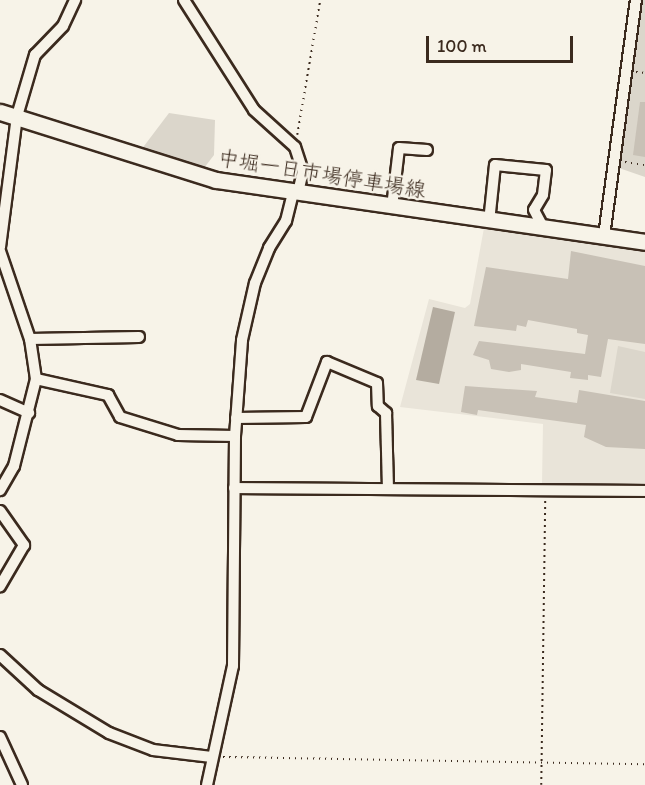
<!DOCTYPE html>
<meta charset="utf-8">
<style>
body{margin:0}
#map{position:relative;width:645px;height:785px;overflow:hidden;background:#f7f3e8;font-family:Itim,"Klee One",sans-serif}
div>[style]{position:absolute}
.built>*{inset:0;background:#e9e4d9}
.green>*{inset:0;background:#dbd6cb}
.water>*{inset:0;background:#b4aca0}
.building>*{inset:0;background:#c8c1b6}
.path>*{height:1.5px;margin-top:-0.75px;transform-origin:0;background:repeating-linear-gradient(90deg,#3b2a1e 0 1.5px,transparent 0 6px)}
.roads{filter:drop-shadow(2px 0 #3b2a1e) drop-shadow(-2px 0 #3b2a1e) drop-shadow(0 2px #3b2a1e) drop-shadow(0 -2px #3b2a1e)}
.minor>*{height:10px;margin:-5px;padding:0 5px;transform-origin:5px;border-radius:5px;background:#f7f3e8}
.secondary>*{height:15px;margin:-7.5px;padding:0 7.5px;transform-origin:7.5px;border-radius:7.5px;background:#f7f3e8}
span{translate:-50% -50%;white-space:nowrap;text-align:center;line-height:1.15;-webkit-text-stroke:4.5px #f7f3e8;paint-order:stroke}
.street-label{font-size:21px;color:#3b2a1e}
.scale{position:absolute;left:426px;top:36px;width:147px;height:27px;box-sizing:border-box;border:3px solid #3b2a1e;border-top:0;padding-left:8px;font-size:18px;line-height:21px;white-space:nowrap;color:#3b2a1e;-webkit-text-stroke:4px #f7f3e8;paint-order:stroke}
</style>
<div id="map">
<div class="built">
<i style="clip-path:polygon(484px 228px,645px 249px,645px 484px,542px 483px,543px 424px,400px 407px,429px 299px,465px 308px,470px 304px)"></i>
</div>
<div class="green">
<i style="clip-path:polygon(642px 0,645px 0,645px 177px,619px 168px)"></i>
<i style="clip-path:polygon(169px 113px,215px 120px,214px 155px,201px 172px,141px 150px)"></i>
<i style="clip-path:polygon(618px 346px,645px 352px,645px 399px,610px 393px)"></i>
</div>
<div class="water">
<i style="clip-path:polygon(433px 307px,455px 312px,439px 384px,416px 380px)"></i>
</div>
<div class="building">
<i style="clip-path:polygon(640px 102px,645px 102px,645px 157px,633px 155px)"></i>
<i style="clip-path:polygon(571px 251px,645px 266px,645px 344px,608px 339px,601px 377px,588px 375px,588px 380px,570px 378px,571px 372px,521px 364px,521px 370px,509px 372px,491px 369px,489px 360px,473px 355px,479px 341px,585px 354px,588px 335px,577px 333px,577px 329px,528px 320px,526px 327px,517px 325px,516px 331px,474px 326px,486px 267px,568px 279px)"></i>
<i style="clip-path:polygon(465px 386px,537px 391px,535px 397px,577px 403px,579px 390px,645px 401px,645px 449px,606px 447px,584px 437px,586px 425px,478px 410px,477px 415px,461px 412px)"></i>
</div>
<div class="path">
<i style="left:636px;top:72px;width:9px;rotate:6deg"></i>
<i style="left:297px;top:135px;width:137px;rotate:-80.3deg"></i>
<i style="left:625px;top:162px;width:20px;rotate:9deg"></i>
<i style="left:223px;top:757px;width:422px;rotate:1deg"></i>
<i style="left:541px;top:785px;width:285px;rotate:-89.2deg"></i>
</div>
<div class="roads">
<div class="minor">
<i style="left:184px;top:0;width:130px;rotate:57.5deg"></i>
<i style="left:254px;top:110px;width:55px;rotate:42.1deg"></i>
<i style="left:295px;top:147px;width:25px;rotate:72deg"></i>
<i style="left:303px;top:171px;width:23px;rotate:103deg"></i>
<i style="left:392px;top:207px;width:59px;rotate:-83.2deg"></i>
<i style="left:399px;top:148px;width:28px;rotate:4deg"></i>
<i style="left:489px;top:222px;width:57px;rotate:-84deg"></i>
<i style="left:495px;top:165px;width:51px;rotate:5.6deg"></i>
<i style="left:546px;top:170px;width:25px;rotate:97deg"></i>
<i style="left:543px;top:195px;width:17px;rotate:121deg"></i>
<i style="left:534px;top:210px;width:21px;rotate:62deg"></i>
<i style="left:604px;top:236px;width:238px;rotate:-82.3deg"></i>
<i style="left:0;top:247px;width:132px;rotate:-82.6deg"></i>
<i style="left:17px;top:116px;width:64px;rotate:-73.6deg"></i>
<i style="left:35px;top:55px;width:40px;rotate:-46deg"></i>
<i style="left:63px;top:26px;width:29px;rotate:-65deg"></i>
<i style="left:0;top:251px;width:93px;rotate:71.2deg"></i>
<i style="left:30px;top:339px;width:40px;rotate:81.5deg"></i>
<i style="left:36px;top:379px;width:90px;rotate:104.2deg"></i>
<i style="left:14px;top:466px;width:28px;rotate:120deg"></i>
<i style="left:30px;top:339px;width:109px;rotate:-1.1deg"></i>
<i style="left:36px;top:379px;width:74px;rotate:12.5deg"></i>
<i style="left:108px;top:395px;width:25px;rotate:61deg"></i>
<i style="left:120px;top:417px;width:61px;rotate:17.2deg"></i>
<i style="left:178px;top:435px;width:57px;rotate:1deg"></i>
<i style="left:0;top:400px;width:32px;rotate:24deg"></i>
<i style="left:236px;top:418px;width:70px;rotate:-0.8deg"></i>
<i style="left:306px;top:417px;width:59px;rotate:-69.1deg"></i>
<i style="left:327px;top:362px;width:54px;rotate:22.8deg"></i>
<i style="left:377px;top:383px;width:23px;rotate:88deg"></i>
<i style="left:378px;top:406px;width:11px;rotate:41deg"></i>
<i style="left:386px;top:413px;width:76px;rotate:88.5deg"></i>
<i style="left:234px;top:488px;width:411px;rotate:0.4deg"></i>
<i style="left:0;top:511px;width:42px;rotate:54.8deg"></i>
<i style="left:24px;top:545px;width:48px;rotate:120.3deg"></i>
<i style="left:0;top:655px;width:52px;rotate:42.6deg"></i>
<i style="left:38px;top:690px;width:83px;rotate:31.2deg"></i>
<i style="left:109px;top:733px;width:47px;rotate:21.1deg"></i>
<i style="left:153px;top:750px;width:59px;rotate:6.8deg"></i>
<i style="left:0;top:737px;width:53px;rotate:65.4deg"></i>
<i style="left:207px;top:785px;width:122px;rotate:-77.7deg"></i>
<i style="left:233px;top:666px;width:230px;rotate:-89.5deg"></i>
<i style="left:235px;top:436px;width:96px;rotate:-85.8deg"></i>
<i style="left:242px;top:340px;width:58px;rotate:-77.2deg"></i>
<i style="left:255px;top:283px;width:38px;rotate:-68deg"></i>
<i style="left:269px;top:248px;width:32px;rotate:-58deg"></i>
<i style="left:286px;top:221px;width:30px;rotate:-76deg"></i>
</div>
<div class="secondary">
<i style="left:0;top:112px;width:226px;rotate:17.5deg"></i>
<i style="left:216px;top:180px;width:433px;rotate:8.2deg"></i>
</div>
</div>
<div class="street-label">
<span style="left:322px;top:174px;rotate:9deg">中堀一日市場停車場線</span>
</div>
<div class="scale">100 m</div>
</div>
